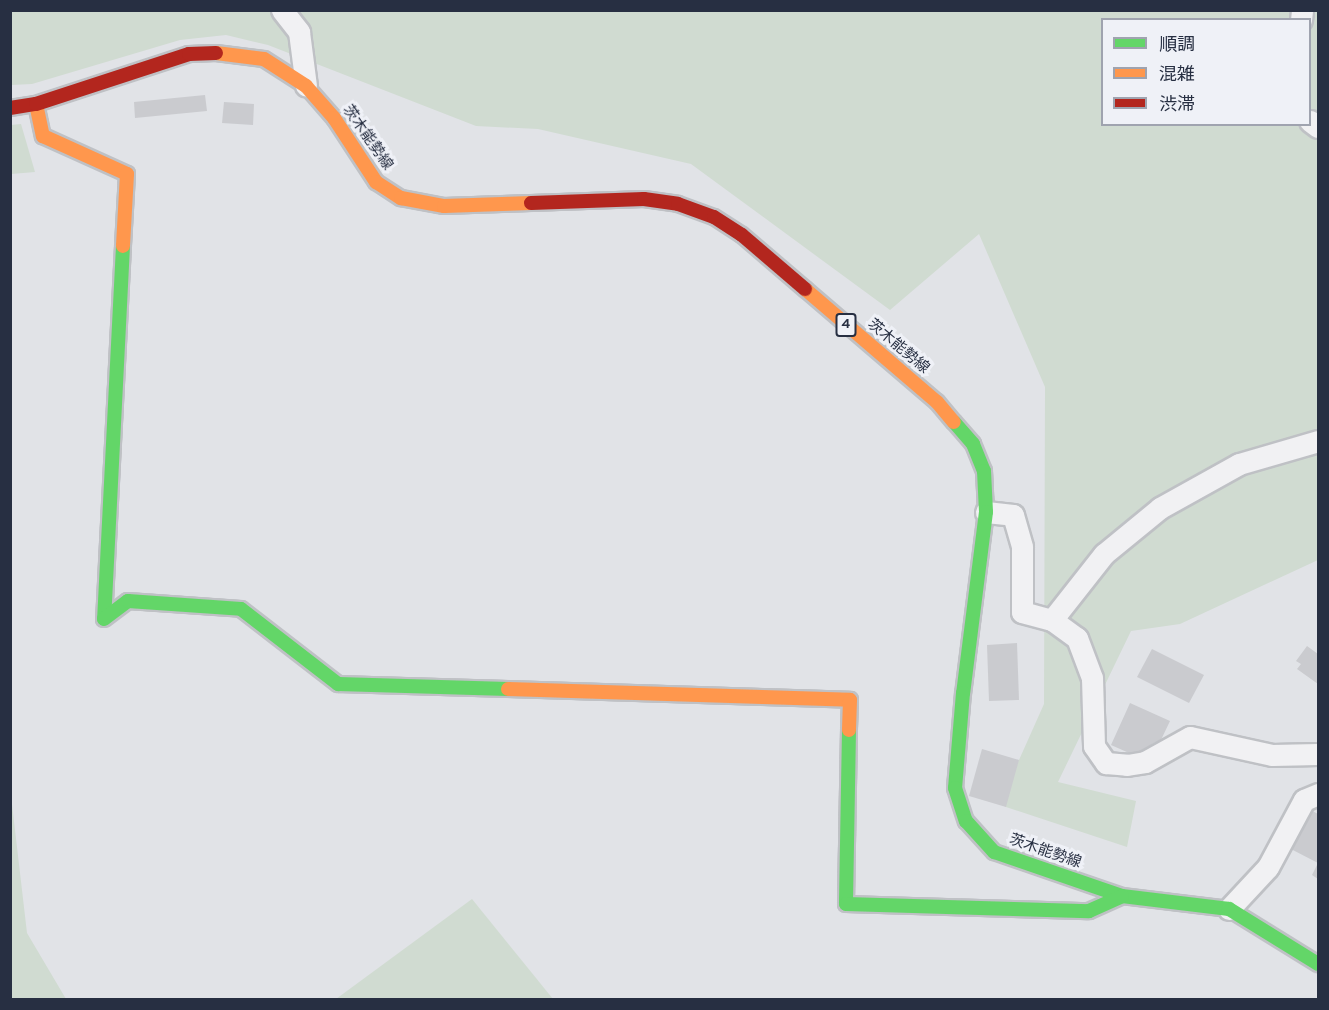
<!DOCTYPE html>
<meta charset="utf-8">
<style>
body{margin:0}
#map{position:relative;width:1329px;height:1010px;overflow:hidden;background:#e1e3e7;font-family:Overpass,"Noto Sans JP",sans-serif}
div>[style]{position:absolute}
.green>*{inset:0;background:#d0dbd1}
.building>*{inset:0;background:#cacbcf}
.roads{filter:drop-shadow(2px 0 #bfc1c5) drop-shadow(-2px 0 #bfc1c5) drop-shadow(0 2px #bfc1c5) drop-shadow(0 -2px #bfc1c5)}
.street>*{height:21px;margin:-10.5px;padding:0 10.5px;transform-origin:10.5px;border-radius:10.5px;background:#f1f1f3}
.fast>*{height:14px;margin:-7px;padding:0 7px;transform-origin:7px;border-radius:7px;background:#63d668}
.slow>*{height:14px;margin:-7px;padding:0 7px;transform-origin:7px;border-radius:7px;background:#ff974d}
.jam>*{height:14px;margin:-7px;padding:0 7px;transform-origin:7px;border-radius:7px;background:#b3261e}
span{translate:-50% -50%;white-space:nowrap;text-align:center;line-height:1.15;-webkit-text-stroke:6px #eff1f7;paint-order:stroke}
.shield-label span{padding:2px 4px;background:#eff1f7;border:2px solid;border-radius:4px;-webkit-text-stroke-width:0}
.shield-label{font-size:14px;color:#272f42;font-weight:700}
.street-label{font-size:15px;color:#272f42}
.frame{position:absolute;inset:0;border:12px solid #272f42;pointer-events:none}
.legend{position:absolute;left:1101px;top:18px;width:210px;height:108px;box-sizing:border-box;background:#eff1f7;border:2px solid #9fa3af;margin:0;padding:8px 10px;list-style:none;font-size:18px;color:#272f42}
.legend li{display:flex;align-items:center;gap:12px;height:30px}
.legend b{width:30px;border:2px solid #9fa3af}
</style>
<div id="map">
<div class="green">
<i style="clip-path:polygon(evenodd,10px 11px,1318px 11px,1318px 560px,1180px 624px,1131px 631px,1058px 782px,1136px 801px,1127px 847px,1006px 807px,996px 801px,1019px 760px,1044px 704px,1045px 387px,979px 234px,890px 310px,691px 164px,538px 129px,476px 126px,268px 45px,226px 35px,180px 40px,32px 84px,11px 85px,10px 11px,1102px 20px,1310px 20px,1310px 124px,1102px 124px,1102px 20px)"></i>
<i style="clip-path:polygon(21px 124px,35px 172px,11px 174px,11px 125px)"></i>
<i style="clip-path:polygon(10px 787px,27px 933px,66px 999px,11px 999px)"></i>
<i style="clip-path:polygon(472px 899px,553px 999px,336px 999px)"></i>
</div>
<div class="building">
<i style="clip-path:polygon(205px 95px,207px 111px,135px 118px,134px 102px)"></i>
<i style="clip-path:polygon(224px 102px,254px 104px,253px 125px,222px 123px)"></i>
<i style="clip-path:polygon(1017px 643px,1019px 700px,989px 701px,987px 645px)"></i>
<i style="clip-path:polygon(1307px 646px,1318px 654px,1318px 684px,1297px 669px,1301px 664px,1296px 661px)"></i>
<i style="clip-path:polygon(1152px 649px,1204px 675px,1189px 703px,1137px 677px)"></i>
<i style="clip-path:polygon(1130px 703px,1170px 721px,1160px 742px,1153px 743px,1145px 760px,1111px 745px)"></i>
<i style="clip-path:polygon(982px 749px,1019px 760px,1006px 807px,969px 796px)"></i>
<i style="clip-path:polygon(1307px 808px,1318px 814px,1318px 863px,1287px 847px)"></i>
<i style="clip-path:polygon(1318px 863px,1318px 879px,1312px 875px)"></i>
</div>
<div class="roads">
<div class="street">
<i style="left:282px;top:10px;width:28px;rotate:52deg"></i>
<i style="left:299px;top:32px;width:54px;rotate:82.6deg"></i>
<i style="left:1301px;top:20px;width:10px;rotate:-84deg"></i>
<i style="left:1310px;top:121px;width:10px;rotate:37deg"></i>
<i style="left:986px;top:512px;width:27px;rotate:6deg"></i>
<i style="left:1013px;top:515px;width:33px;rotate:74deg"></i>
<i style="left:1022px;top:547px;width:65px;rotate:90deg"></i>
<i style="left:1022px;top:612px;width:31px;rotate:15deg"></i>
<i style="left:1052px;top:620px;width:31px;rotate:36deg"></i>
<i style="left:1077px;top:638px;width:43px;rotate:69.4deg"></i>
<i style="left:1092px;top:678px;width:68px;rotate:88.3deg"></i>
<i style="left:1094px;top:746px;width:21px;rotate:55deg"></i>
<i style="left:1106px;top:763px;width:21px;rotate:5deg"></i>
<i style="left:1127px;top:765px;width:18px;rotate:-9deg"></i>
<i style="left:1145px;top:762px;width:51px;rotate:-29.1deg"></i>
<i style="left:1190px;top:737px;width:84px;rotate:12.4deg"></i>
<i style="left:1272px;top:755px;width:46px;rotate:-1.2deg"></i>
<i style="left:1052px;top:620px;width:84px;rotate:-51.8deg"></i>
<i style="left:1104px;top:554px;width:72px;rotate:-39.4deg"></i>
<i style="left:1160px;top:508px;width:90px;rotate:-29.1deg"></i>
<i style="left:1239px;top:464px;width:82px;rotate:-16.2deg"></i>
<i style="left:1229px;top:909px;width:57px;rotate:-47.1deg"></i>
<i style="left:1268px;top:867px;width:76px;rotate:-61.8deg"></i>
<i style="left:1304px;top:800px;width:15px;rotate:-23deg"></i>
</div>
<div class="fast">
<i style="left:123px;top:246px;width:373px;rotate:92.9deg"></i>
<i style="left:104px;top:619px;width:30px;rotate:-37deg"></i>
<i style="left:128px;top:601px;width:113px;rotate:4deg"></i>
<i style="left:241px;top:609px;width:123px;rotate:37.7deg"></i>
<i style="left:338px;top:684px;width:170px;rotate:1.7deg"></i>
<i style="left:954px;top:422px;width:29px;rotate:49deg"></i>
<i style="left:973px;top:444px;width:29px;rotate:68deg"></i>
<i style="left:984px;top:471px;width:41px;rotate:87.2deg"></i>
<i style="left:986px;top:512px;width:182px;rotate:97.2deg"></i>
<i style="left:963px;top:693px;width:95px;rotate:94.8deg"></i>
<i style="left:955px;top:788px;width:35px;rotate:72deg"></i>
<i style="left:966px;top:821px;width:42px;rotate:47.9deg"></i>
<i style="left:994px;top:852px;width:135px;rotate:19deg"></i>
<i style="left:1122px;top:896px;width:108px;rotate:6.9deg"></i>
<i style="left:1229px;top:909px;width:105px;rotate:31.7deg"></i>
<i style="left:849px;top:730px;width:174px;rotate:91deg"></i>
<i style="left:846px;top:904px;width:243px;rotate:1.7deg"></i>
<i style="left:1089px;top:911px;width:36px;rotate:-24deg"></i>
</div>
<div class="slow">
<i style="left:216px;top:53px;width:48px;rotate:7.1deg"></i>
<i style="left:264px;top:59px;width:50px;rotate:32.7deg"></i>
<i style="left:306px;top:86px;width:43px;rotate:48.8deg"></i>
<i style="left:334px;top:118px;width:77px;rotate:56.7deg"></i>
<i style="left:376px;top:182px;width:30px;rotate:33deg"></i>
<i style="left:401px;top:198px;width:44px;rotate:10.5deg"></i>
<i style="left:444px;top:206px;width:87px;rotate:-2deg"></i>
<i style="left:36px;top:104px;width:33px;rotate:78deg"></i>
<i style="left:43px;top:136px;width:92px;rotate:24.3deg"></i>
<i style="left:127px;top:174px;width:72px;rotate:93.2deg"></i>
<i style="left:805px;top:289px;width:174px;rotate:40.6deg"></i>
<i style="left:937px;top:402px;width:26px;rotate:50deg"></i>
<i style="left:508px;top:689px;width:342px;rotate:1.8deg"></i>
<i style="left:850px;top:700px;width:30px;rotate:92deg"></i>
</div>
<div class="jam">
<i style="left:10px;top:108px;width:26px;rotate:-9deg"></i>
<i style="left:36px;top:104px;width:161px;rotate:-18.1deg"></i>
<i style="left:189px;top:54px;width:27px;rotate:-2deg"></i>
<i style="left:531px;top:203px;width:113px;rotate:-2deg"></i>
<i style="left:644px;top:199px;width:34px;rotate:8deg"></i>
<i style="left:678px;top:204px;width:38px;rotate:20deg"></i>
<i style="left:714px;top:217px;width:33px;rotate:33deg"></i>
<i style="left:742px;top:235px;width:83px;rotate:40.6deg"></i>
</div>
</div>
<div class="shield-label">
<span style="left:846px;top:325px">4</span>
</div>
<div class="street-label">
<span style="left:367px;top:138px;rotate:55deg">茨木能勢線</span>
<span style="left:898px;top:347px;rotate:40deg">茨木能勢線</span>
<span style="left:1045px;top:852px;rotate:19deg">茨木能勢線</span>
</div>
<div class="frame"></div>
<ul class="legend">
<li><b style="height:8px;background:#63d668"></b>順調</li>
<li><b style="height:8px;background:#ff974d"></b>混雑</li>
<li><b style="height:8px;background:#b3261e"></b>渋滞</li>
</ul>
</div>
